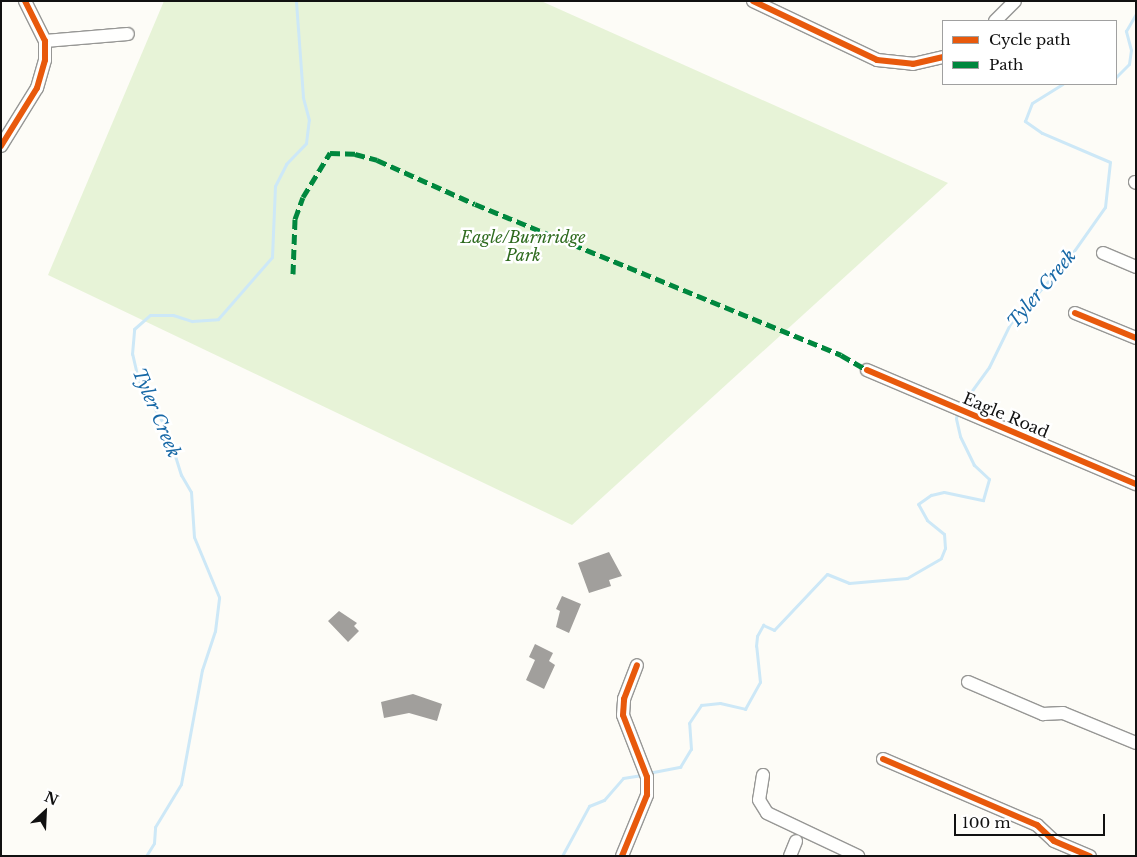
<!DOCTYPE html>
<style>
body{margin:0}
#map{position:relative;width:1137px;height:857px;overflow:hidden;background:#fdfcf7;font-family:"Libre Baskerville",serif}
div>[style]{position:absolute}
.green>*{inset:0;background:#e7f3d7}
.stream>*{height:3px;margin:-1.5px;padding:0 1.5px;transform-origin:1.5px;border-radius:1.5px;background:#cde8f7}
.building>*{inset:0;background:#a19f9c}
.roads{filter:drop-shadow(1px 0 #979795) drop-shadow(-1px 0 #979795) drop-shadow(0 1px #979795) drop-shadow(0 -1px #979795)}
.minor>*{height:12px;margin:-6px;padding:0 6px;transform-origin:6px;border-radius:6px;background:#fffffe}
.quiet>*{height:5px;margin-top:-2.5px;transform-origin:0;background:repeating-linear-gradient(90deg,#00873e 0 10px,transparent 0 15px)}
.cycleway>*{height:6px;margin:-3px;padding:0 3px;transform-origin:3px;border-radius:3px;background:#e8590c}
span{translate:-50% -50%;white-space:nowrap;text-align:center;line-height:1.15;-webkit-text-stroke:5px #fff;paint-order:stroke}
.park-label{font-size:16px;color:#2f6b1f;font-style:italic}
.street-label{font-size:16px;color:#111}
.water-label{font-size:18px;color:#1768a6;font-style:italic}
.frame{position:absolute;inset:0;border:2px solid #111;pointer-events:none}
.legend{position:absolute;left:942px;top:20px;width:175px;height:65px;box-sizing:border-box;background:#fff;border:1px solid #a0a0a0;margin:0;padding:6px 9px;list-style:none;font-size:15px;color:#111}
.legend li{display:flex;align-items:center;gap:10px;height:25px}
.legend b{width:25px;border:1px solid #a0a0a0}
.north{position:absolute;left:20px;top:787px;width:50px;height:50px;-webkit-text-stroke:4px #fff;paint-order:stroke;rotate:25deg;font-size:14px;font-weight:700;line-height:20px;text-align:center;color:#111}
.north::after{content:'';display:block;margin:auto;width:18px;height:22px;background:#111;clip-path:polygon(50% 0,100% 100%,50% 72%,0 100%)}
.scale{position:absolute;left:954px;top:814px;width:151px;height:22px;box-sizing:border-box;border:2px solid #111;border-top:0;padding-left:6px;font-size:15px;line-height:18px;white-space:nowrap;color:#111;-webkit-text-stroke:4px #fff;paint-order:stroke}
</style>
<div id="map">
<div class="green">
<i style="clip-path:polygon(164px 1px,541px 1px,948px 183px,572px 525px,48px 275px)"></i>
</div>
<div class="stream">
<i style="left:1116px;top:77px;width:18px;rotate:-45deg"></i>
<i style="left:1129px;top:64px;width:14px;rotate:-82deg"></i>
<i style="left:1131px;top:50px;width:20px;rotate:-105deg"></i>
<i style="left:1126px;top:31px;width:20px;rotate:-60deg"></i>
<i style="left:960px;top:407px;width:49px;rotate:-54.1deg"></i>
<i style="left:989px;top:367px;width:48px;rotate:-64deg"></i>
<i style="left:1010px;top:324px;width:89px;rotate:-48.2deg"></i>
<i style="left:1069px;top:258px;width:62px;rotate:-54.8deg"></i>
<i style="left:1105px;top:207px;width:45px;rotate:-83.7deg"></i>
<i style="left:1110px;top:162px;width:74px;rotate:-156.9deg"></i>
<i style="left:1042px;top:133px;width:21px;rotate:-145deg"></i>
<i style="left:1025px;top:121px;width:19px;rotate:-69deg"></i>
<i style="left:1032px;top:103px;width:36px;rotate:-32deg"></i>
<i style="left:648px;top:773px;width:33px;rotate:-11deg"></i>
<i style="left:680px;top:767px;width:21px;rotate:-59deg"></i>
<i style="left:691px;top:749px;width:26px;rotate:-94deg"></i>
<i style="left:689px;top:723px;width:22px;rotate:-56deg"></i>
<i style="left:701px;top:705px;width:19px;rotate:-6deg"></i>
<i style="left:720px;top:703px;width:26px;rotate:13deg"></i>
<i style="left:745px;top:709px;width:31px;rotate:-61deg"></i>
<i style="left:760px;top:682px;width:36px;rotate:-96deg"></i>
<i style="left:756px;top:646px;width:10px;rotate:-84deg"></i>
<i style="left:757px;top:636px;width:13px;rotate:-61deg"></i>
<i style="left:763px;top:625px;width:12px;rotate:24deg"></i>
<i style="left:774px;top:630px;width:77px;rotate:-46.6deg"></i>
<i style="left:827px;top:574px;width:24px;rotate:22deg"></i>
<i style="left:849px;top:583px;width:58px;rotate:-4.9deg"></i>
<i style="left:907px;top:578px;width:39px;rotate:-30deg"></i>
<i style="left:941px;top:558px;width:11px;rotate:-68deg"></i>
<i style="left:945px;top:548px;width:14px;rotate:-94deg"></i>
<i style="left:944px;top:534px;width:22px;rotate:-141deg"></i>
<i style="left:927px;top:520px;width:18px;rotate:-119deg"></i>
<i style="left:918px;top:504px;width:16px;rotate:-35deg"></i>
<i style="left:931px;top:495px;width:13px;rotate:-13deg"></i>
<i style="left:944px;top:492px;width:40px;rotate:12deg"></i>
<i style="left:983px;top:500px;width:22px;rotate:-74deg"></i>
<i style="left:989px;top:479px;width:21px;rotate:-137deg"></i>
<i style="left:974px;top:465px;width:32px;rotate:-116deg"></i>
<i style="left:960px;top:436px;width:18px;rotate:-103deg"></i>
<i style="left:956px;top:418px;width:6px;rotate:-72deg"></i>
<i style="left:146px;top:856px;width:15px;rotate:-58deg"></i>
<i style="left:154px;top:843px;width:16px;rotate:-86deg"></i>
<i style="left:155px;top:827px;width:50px;rotate:-58.8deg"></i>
<i style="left:181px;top:784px;width:116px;rotate:-79.6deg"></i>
<i style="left:202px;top:670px;width:41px;rotate:-71.6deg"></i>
<i style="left:215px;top:631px;width:34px;rotate:-83deg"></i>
<i style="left:219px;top:597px;width:65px;rotate:-112.6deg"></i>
<i style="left:194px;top:537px;width:45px;rotate:-93.8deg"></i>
<i style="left:191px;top:492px;width:20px;rotate:-120deg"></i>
<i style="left:181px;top:475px;width:47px;rotate:-107.3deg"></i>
<i style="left:167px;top:430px;width:59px;rotate:-119.6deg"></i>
<i style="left:138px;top:379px;width:26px;rotate:-103deg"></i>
<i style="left:132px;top:354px;width:25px;rotate:-85deg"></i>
<i style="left:134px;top:329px;width:21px;rotate:-41deg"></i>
<i style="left:150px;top:315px;width:23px"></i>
<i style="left:173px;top:315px;width:20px;rotate:18deg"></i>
<i style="left:192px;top:321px;width:26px;rotate:-4deg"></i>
<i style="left:218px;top:319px;width:82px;rotate:-48.9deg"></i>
<i style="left:272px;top:257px;width:71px;rotate:-87.6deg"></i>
<i style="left:275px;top:186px;width:25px;rotate:-63deg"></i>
<i style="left:286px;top:164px;width:29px;rotate:-46deg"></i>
<i style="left:306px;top:143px;width:23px;rotate:-83deg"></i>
<i style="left:309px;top:120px;width:24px;rotate:-105deg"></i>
<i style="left:303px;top:97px;width:96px;rotate:-94.2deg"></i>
<i style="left:562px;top:856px;width:57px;rotate:-61.6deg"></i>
<i style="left:589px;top:806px;width:16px;rotate:-22deg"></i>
<i style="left:604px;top:800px;width:29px;rotate:-49deg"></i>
<i style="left:623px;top:778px;width:19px;rotate:-9deg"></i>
</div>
<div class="building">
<i style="clip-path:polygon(609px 552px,622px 576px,609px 580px,611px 586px,589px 593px,578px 563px)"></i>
<i style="clip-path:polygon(562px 596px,581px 604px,569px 633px,556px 627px,560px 611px,556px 609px)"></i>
<i style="clip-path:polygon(339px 611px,357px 623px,354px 626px,359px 631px,348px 642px,328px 621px)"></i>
<i style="clip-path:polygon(535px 644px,553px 653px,549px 661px,555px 665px,544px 689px,526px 680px,535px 660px,529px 657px)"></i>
<i style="clip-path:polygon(413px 694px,442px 704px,437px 721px,409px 713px,384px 718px,381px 702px)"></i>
</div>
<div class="roads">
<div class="minor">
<i style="left:753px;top:1px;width:137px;rotate:25.4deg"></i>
<i style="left:877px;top:60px;width:36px;rotate:6deg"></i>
<i style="left:913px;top:64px;width:31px;rotate:-13deg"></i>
<i style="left:995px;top:21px;width:28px;rotate:-45deg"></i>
<i style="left:45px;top:41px;width:83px;rotate:-4.8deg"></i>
<i style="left:1px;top:146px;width:68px;rotate:-58.2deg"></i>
<i style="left:37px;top:88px;width:29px;rotate:-74deg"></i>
<i style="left:45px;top:60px;width:19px;rotate:-90deg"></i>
<i style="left:45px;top:41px;width:45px;rotate:-116.6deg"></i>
<i style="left:1135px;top:182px;width:1px;rotate:45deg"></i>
<i style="left:1103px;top:253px;width:36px;rotate:23deg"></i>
<i style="left:1075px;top:313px;width:66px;rotate:22.3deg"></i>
<i style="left:867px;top:370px;width:292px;rotate:23deg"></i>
<i style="left:968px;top:682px;width:82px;rotate:23.1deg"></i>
<i style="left:1043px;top:714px;width:20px;rotate:-3deg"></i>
<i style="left:1063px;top:713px;width:79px;rotate:22.3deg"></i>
<i style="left:883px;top:759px;width:168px;rotate:23.2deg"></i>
<i style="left:1037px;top:825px;width:23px;rotate:43deg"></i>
<i style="left:1054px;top:841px;width:39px;rotate:23deg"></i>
<i style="left:763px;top:775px;width:25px;rotate:99deg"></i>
<i style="left:759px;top:800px;width:15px;rotate:58deg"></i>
<i style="left:767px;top:813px;width:101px;rotate:25.3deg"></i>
<i style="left:622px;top:856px;width:66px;rotate:-67.7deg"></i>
<i style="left:647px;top:795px;width:18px;rotate:-90deg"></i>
<i style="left:647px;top:777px;width:66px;rotate:-111.2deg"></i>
<i style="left:623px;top:715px;width:16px;rotate:-86deg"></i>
<i style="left:624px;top:699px;width:36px;rotate:-69deg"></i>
<i style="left:790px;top:856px;width:16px;rotate:-68deg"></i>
</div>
</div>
<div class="quiet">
<i style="left:293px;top:274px;width:55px;rotate:-87.9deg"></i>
<i style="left:295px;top:219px;width:23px;rotate:-70deg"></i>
<i style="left:303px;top:197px;width:52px;rotate:-58.5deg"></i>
<i style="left:330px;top:153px;width:25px;rotate:2deg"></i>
<i style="left:355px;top:154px;width:23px;rotate:15deg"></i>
<i style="left:377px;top:160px;width:107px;rotate:24.2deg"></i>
<i style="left:475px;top:204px;width:396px;rotate:22.4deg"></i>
<i style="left:841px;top:355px;width:30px;rotate:30deg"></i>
</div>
<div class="cycleway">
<i style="left:753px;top:1px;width:137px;rotate:25.4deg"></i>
<i style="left:877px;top:60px;width:36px;rotate:6deg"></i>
<i style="left:913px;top:64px;width:31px;rotate:-13deg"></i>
<i style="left:1px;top:146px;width:68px;rotate:-58.2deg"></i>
<i style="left:37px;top:88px;width:29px;rotate:-74deg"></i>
<i style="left:45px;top:60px;width:19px;rotate:-90deg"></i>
<i style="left:45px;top:41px;width:45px;rotate:-116.6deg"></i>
<i style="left:1075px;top:313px;width:66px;rotate:22.3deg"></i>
<i style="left:867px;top:370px;width:292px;rotate:23deg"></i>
<i style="left:883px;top:759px;width:168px;rotate:23.2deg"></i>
<i style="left:1037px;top:825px;width:23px;rotate:43deg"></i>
<i style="left:1054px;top:841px;width:39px;rotate:23deg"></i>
<i style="left:622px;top:856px;width:66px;rotate:-67.7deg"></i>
<i style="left:647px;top:795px;width:18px;rotate:-90deg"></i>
<i style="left:647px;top:777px;width:66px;rotate:-111.2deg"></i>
<i style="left:623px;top:715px;width:16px;rotate:-86deg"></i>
<i style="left:624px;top:699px;width:36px;rotate:-69deg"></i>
</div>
<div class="park-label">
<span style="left:523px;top:246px">Eagle/Burnridge<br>Park</span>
</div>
<div class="street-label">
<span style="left:1006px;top:415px;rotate:23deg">Eagle Road</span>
</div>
<div class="water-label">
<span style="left:1042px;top:289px;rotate:-50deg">Tyler Creek</span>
<span style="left:156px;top:413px;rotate:67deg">Tyler Creek</span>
</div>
<div class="frame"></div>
<ul class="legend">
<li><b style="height:6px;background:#e8590c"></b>Cycle path</li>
<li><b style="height:6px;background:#00873e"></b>Path</li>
</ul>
<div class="north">N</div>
<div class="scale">100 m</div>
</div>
